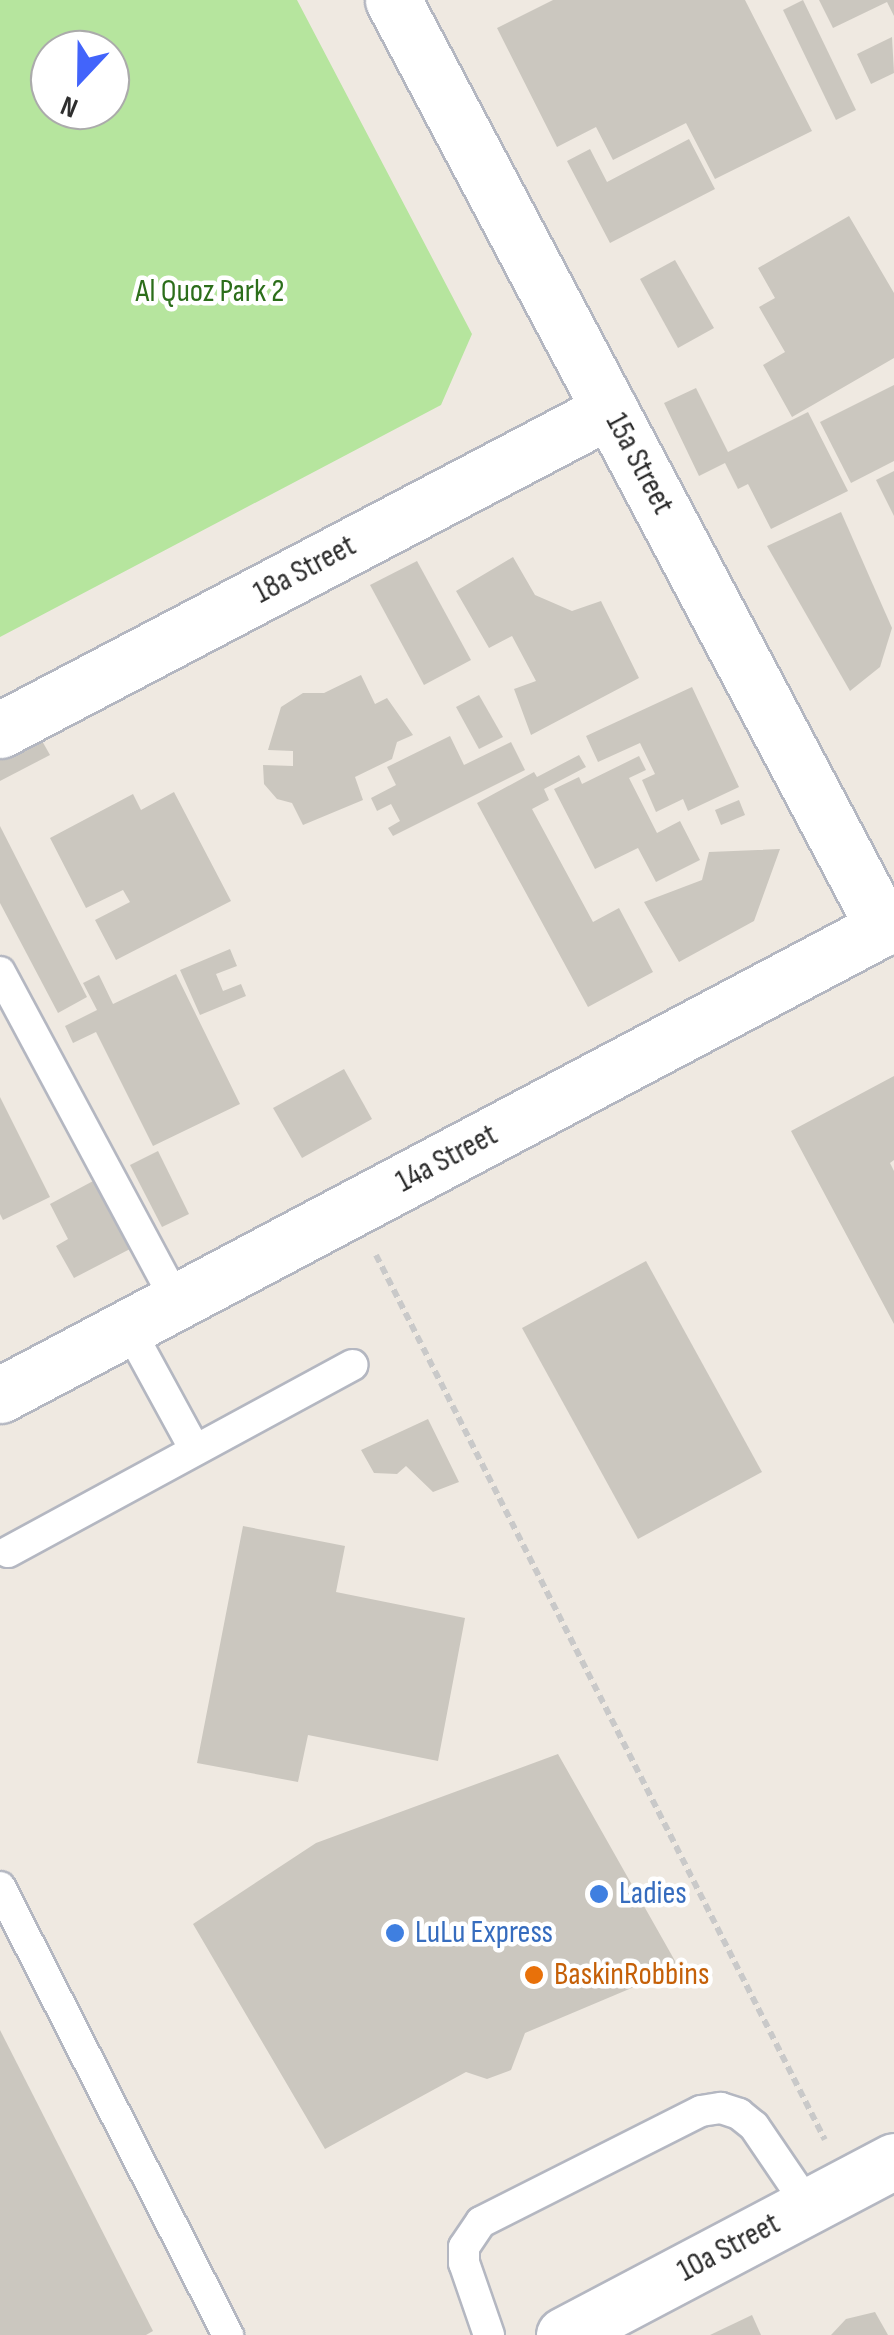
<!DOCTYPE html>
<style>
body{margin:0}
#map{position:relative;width:894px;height:2335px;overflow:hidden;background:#efe9e1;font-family:"Sofia Sans Condensed",sans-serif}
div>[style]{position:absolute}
.green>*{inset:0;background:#b6e59e}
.building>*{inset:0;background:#cbc7bf}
.path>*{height:6px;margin-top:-3px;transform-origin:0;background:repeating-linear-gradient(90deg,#c9c9c9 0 8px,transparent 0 13px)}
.roads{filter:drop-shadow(2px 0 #b4b7c1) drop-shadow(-2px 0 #b4b7c1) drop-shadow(0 2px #b4b7c1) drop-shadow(0 -2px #b4b7c1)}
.service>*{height:30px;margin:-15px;padding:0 15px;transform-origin:15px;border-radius:15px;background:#fff}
.minor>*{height:55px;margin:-27.5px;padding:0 27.5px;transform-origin:27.5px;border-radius:27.5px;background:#fff}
.dots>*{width:28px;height:28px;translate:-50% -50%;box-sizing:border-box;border:5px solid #fff;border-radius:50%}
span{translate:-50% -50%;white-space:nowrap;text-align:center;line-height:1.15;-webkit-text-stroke:9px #fff;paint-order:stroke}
.park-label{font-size:32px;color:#2c6e1b}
.street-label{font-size:32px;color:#2e2e2e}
.shop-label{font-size:32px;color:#366cbe}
.left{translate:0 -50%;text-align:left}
.food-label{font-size:32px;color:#c56008}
.north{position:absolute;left:30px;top:30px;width:100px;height:100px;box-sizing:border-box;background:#fff;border:2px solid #ababab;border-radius:50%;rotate:202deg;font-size:28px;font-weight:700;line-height:40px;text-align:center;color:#2e2e2e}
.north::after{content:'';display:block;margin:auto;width:35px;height:45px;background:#4264fb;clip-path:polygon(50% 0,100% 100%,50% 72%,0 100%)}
</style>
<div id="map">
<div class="green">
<i style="clip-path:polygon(evenodd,0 0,297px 0,472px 334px,441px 405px,0 637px,0 0,50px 50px,110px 50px,110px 110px,50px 110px,50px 50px)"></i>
</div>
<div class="building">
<i style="clip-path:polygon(553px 0,745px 0,812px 131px,715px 179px,686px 123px,613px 160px,596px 127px,557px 147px,497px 28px)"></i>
<i style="clip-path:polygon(803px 0,856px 110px,836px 120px,783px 10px)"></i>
<i style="clip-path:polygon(819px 0,894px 0,894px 16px,887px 2px,833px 28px)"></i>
<i style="clip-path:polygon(892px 37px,894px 73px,871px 84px,857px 54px)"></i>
<i style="clip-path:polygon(689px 139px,715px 189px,610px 243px,567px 161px,590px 149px,607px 182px)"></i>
<i style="clip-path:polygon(849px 216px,894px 293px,894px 358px,792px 417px,763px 365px,785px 352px,759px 307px,775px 298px,758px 268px)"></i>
<i style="clip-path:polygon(675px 260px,714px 328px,678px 348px,640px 279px)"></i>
<i style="clip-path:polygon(894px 385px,894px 461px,851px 483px,820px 422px)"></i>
<i style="clip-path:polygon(696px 388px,728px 452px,808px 412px,848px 491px,771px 529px,748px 484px,738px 489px,725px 463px,699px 476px,664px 403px)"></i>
<i style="clip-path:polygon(894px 471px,894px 516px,876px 480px)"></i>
<i style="clip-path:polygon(841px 512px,892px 628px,880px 667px,850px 691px,767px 546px)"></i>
<i style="clip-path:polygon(513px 557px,535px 595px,572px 611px,601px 601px,639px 678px,531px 735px,514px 689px,536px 681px,512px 636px,489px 648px,456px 591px)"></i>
<i style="clip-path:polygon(417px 561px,471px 660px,424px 685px,370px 585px)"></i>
<i style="clip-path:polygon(361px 675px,375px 704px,387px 698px,413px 735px,397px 742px,392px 759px,355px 777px,363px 800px,303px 825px,292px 803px,277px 799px,264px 784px,263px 765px,293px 766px,293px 751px,268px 750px,281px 707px,303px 693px,324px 693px)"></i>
<i style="clip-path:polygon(692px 687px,739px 787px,688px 811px,683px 799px,656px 812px,642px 780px,655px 774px,640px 743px,598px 762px,586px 736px)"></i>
<i style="clip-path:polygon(479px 695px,503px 737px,479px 749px,456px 707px)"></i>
<i style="clip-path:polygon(36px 730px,50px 755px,0 781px,0 749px)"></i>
<i style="clip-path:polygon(450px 736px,464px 765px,511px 742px,525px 770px,393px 836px,388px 828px,400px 821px,391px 804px,377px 811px,371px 798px,396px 785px,387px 767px)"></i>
<i style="clip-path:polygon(579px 755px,586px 767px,544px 789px,549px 800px,532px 809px,593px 922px,619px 908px,653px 972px,588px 1007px,477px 803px,534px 772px,537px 777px)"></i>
<i style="clip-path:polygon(639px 756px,646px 770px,629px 778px,657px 833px,680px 821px,700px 860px,656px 882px,638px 848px,595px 869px,554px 789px,579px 777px,582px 784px)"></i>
<i style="clip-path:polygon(174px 792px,231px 901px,116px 960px,95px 920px,130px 902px,123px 890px,86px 908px,50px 838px,133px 794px,141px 810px)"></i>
<i style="clip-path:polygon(739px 800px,745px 815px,721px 825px,715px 810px)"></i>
<i style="clip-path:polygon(0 826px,87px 997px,58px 1013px,0 903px)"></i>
<i style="clip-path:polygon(780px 849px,754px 921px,679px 962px,644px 902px,702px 880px,709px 852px)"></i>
<i style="clip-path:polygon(230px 949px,237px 966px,216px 974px,223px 991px,241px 984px,246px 996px,200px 1015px,180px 970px)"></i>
<i style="clip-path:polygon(176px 974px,240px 1104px,153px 1146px,96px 1032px,73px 1043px,65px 1026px,97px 1010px,83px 983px,99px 975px,113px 1004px)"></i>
<i style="clip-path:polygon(344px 1069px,372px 1119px,302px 1158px,273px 1108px)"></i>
<i style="clip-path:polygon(894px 1076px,894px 1160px,890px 1163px,894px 1171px,894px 1324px,791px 1131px)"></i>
<i style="clip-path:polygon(0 1097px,50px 1197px,3px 1220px,0 1214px)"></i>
<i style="clip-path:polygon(158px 1151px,189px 1214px,162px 1227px,130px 1165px)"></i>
<i style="clip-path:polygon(95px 1180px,130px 1249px,74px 1278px,56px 1246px,68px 1239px,50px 1204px)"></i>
<i style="clip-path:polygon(646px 1261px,762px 1472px,638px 1539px,522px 1328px)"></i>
<i style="clip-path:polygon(428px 1419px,459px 1482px,433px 1492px,406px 1466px,397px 1474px,374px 1473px,361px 1450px)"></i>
<i style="clip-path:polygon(243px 1526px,345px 1546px,336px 1592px,465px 1618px,438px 1761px,308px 1735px,298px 1782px,197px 1763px)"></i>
<i style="clip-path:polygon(558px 1754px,679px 1968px,525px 2033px,511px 2070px,487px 2079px,466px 2072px,325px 2149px,193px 1924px,316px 1843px)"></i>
<i style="clip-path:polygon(0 2030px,153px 2331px,146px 2335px,0 2335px)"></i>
<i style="clip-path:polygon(875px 2312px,888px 2335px,831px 2335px,846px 2319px)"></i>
<i style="clip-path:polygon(752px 2315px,761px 2335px,710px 2335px)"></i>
</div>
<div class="path">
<i style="left:376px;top:1255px;width:992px;rotate:63.1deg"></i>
</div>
<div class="roads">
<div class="service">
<i style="left:0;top:972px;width:374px;rotate:61.8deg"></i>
<i style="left:128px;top:1327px;width:140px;rotate:61.4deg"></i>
<i style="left:8px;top:1552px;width:392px;rotate:-28.5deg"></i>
<i style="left:0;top:1887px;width:503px;rotate:63.03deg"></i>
<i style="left:489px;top:2335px;width:76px;rotate:-109.1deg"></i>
<i style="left:464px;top:2263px;width:16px;rotate:-90deg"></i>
<i style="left:464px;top:2247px;width:30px;rotate:-56deg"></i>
<i style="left:481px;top:2222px;width:246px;rotate:-26.8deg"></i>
<i style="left:701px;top:2111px;width:20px;rotate:-9deg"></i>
<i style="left:721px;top:2108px;width:19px;rotate:18deg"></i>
<i style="left:739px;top:2114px;width:19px;rotate:39deg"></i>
<i style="left:754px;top:2126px;width:98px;rotate:55.8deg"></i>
</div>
<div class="minor">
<i style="left:393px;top:0;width:1050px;rotate:62.12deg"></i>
<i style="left:0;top:730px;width:689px;rotate:-27.68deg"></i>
<i style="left:0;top:1395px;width:1011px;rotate:-27.88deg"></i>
<i style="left:564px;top:2335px;width:373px;rotate:-27.8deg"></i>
</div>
</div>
<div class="dots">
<i style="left:599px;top:1894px;background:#3f7fe0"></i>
<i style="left:395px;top:1933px;background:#3f7fe0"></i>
<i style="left:534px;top:1975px;background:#e8710a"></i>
</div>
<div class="park-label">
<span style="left:210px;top:292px">Al Quoz Park 2</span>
</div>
<div class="street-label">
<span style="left:639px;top:464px;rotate:62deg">15a Street</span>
<span style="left:305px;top:570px;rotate:-28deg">18a Street</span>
<span style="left:447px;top:1159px;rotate:-28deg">14a Street</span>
<span style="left:729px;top:2248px;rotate:-28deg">10a Street</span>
</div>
<div class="shop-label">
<span class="left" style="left:619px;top:1894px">Ladies</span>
<span class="left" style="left:415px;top:1933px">LuLu Express</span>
</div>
<div class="food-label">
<span class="left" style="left:554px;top:1975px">BaskinRobbins</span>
</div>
<div class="north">N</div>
</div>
